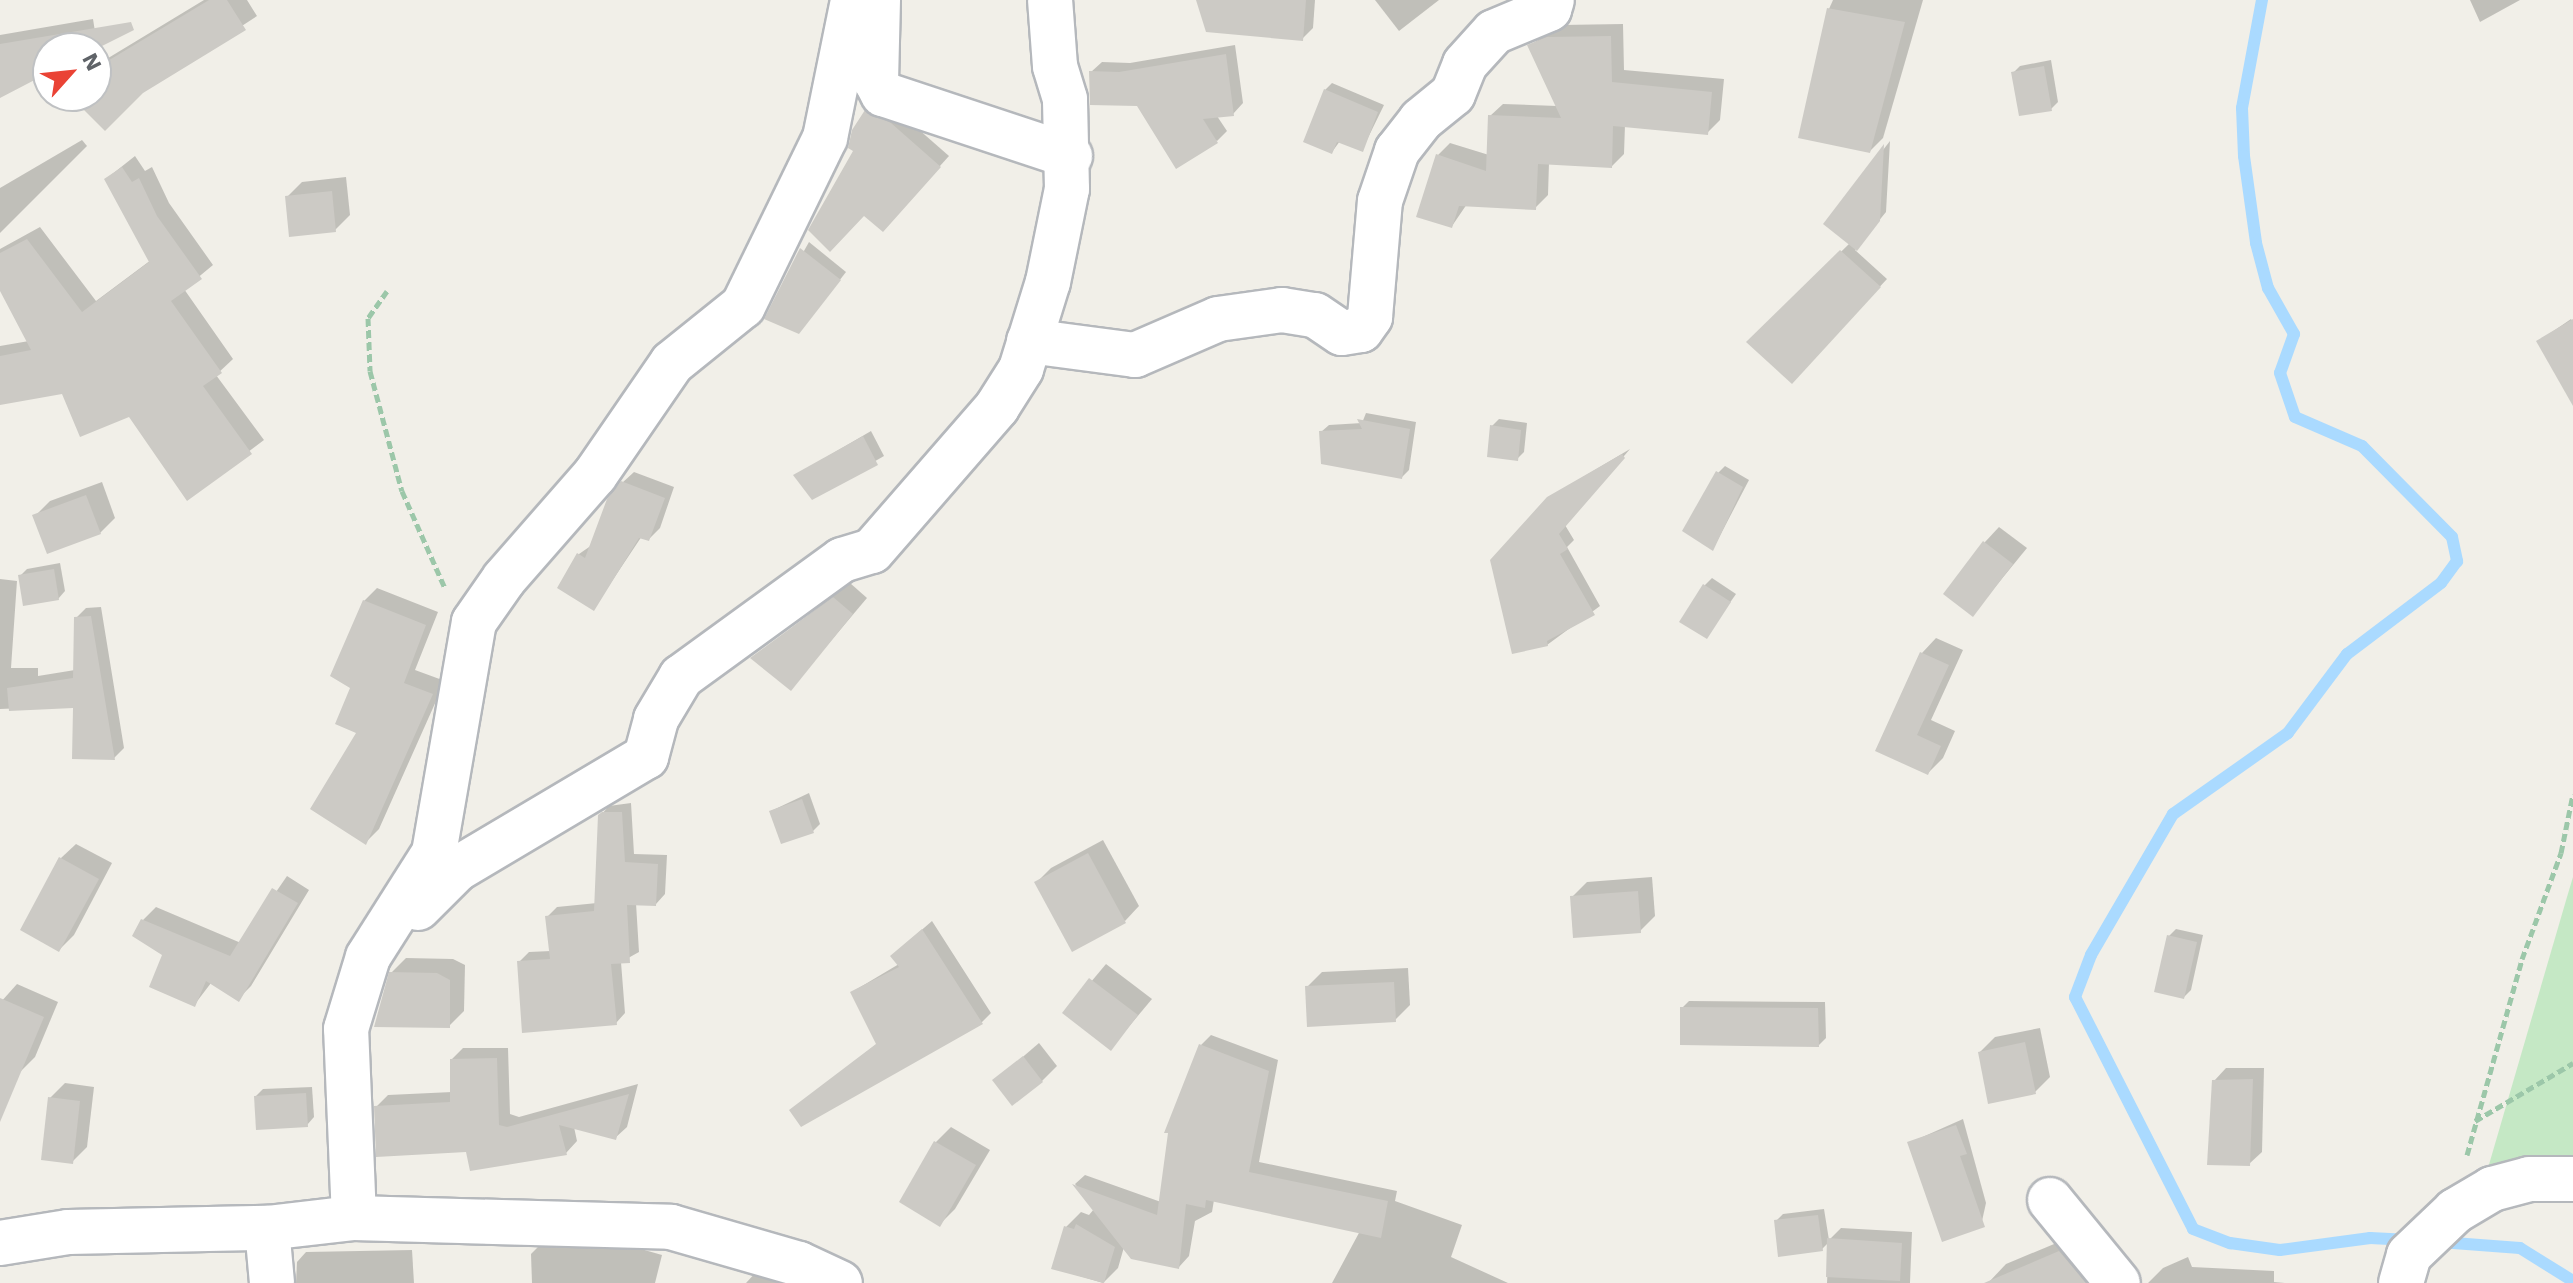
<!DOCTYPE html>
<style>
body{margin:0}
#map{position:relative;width:2573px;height:1283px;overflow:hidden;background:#f1efe8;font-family:"Work Sans",sans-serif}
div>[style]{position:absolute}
.green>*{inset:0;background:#c5e8c5}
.shadow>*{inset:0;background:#0003}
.stream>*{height:12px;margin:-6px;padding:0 6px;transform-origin:6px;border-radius:6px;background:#aadaff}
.building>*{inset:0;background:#cccac5}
.path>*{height:5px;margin-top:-2.5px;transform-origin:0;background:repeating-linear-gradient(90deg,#9cc7a9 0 8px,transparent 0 12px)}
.roads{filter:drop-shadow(2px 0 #b5b8bc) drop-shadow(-2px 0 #b5b8bc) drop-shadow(0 2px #b5b8bc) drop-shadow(0 -2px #b5b8bc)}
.minor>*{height:44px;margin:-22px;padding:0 22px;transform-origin:22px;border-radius:22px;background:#fff}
span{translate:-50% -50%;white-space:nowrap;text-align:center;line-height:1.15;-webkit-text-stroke:6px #fff;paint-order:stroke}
.north{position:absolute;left:32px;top:32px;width:80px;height:80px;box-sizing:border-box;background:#fff;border:2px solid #bfc1c3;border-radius:50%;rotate:63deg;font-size:22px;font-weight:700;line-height:32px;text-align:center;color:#5f6368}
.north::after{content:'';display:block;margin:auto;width:28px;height:36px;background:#ea4335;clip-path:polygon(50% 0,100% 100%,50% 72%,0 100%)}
</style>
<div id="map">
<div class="green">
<i style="clip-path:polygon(2573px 877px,2573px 1162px,2488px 1168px,2567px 897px)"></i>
</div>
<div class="shadow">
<i style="clip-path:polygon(204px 0,247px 0,257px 16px,142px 91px,105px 128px,73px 96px,96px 96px,96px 48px,48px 48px,48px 71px,0 95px,0 35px,93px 19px,100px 63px)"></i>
<i style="clip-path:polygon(1198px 0,1315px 0,1313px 28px,1302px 39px)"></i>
<i style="clip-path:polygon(1375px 0,1439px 0,1399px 31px)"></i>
<i style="clip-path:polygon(1833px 0,1923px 0,1883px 138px,1870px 151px,1829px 9px)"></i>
<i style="clip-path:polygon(2470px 0,2520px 0,2480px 22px)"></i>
<i style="clip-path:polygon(1623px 24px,1624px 70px,1724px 79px,1720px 120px,1707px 133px,1625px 125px,1624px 154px,1612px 166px,1549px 163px,1548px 195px,1535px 208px,1467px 204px,1452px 226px,1438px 155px,1450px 143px,1489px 155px,1490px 116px,1503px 104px,1557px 106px,1529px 46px,1561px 25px)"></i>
<i style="clip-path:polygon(1235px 45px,1243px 103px,1233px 114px,1217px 116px,1227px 131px,1217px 141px,1091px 72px,1102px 62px,1130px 63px)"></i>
<i style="clip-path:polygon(2051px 60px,2058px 102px,2051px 109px,2013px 73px,2020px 66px)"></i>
<i style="clip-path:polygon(1332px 83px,1384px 105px,1362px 150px,1340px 141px,1332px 152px,1325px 90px)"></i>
<i style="clip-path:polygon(877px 101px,901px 114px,949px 156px,892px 219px,864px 214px,855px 151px,867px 111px)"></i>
<i style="clip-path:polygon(82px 140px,87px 146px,0 233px,0 188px)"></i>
<i style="clip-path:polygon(1890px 141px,1886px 212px,1855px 250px,1887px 279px,1792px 381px,1749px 342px,1850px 243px,1826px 223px)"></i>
<i style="clip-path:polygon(135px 156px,145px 171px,152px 167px,169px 203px,213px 265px,184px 289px,233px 359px,216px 375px,264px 440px,187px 498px,130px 414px,63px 392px,0 403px,0 346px,29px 341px,0 287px,0 249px,40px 227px,96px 301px,151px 260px,106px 179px)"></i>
<i style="clip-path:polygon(346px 177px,350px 215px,335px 230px,287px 197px,302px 182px)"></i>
<i style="clip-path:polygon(809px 242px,846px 272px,805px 325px,766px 318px)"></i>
<i style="clip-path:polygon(2571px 319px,2573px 322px,2573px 368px,2539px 341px)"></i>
<i style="clip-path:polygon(1366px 413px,1416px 422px,1409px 470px,1402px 477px,1321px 432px,1329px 425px,1362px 423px)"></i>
<i style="clip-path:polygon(1499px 419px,1527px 423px,1524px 452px,1517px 459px,1492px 426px)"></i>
<i style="clip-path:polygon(871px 431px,884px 456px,813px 497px,796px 475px)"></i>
<i style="clip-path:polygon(1630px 449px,1565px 525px,1574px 540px,1567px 547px,1600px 606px,1547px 645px,1548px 498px)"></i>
<i style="clip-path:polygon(1725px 466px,1749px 480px,1713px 549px,1718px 473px)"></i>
<i style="clip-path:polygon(634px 472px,674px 487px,660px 528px,649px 539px,642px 536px,594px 608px,560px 587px,579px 554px,592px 545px,622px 483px)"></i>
<i style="clip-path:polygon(102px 482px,115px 518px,100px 533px,35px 516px,50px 501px)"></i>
<i style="clip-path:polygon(1999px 527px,2027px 548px,1973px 614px,1985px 542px)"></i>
<i style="clip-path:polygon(60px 563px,65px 591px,58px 599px,20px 576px,27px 569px)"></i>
<i style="clip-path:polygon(1712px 578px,1736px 594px,1706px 637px,1705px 585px)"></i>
<i style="clip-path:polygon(0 579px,17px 581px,11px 668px,38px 668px,38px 676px,75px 670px,76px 618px,86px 608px,101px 607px,124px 748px,114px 758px,75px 706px,0 709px)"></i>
<i style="clip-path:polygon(850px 583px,867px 598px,791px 688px,753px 658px)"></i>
<i style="clip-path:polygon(377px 588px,438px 612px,415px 670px,445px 681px,379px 829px,366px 842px,353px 687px,364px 601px)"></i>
<i style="clip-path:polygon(1936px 638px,1963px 650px,1931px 720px,1955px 731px,1943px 758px,1928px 773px,1878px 750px,1922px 653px)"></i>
<i style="clip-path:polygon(809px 793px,820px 824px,813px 831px,771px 811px)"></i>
<i style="clip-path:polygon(631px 803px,634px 854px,667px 855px,665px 894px,656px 904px,636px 903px,639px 952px,621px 962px,625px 1013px,616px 1023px,519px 962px,529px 952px,551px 951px,547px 917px,557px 907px,597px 903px,600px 816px,609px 806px)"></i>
<i style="clip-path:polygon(1103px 840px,1139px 906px,1125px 921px,1036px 883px,1051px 868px)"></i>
<i style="clip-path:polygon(76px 844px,112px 863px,74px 935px,59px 950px,61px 858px)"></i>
<i style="clip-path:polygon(287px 876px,309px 890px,251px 986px,238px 999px,211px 983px,195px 1004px,142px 921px,156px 907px,241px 943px)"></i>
<i style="clip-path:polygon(1652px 877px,1655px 916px,1640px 931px,1572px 897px,1587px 882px)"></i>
<i style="clip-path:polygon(932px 921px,991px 1013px,982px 1022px,792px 1110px,878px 1043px,852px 992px,899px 964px,902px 947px)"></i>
<i style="clip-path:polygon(2176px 929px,2203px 935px,2191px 990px,2184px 997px,2169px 936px)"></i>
<i style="clip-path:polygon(406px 958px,453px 959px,465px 965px,464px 1011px,449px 1026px,391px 973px)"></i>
<i style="clip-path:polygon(1106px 964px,1152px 999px,1111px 1048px,1065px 1013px)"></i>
<i style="clip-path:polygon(1408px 968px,1410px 1005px,1395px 1020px,1307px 987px,1322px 972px)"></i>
<i style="clip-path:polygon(17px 984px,58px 1002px,35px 1057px,20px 1072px,0 1063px,0 1003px)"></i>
<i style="clip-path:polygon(1689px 1001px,1825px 1002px,1826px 1038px,1819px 1045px,1682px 1008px)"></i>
<i style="clip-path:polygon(2040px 1028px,2050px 1077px,2035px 1092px,1980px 1052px,1995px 1037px)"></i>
<i style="clip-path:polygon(1211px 1035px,1278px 1060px,1259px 1162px,1397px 1191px,1395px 1201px,1462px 1225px,1451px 1257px,1508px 1283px,1332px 1283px,1360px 1231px,1214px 1200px,1212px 1212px,1195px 1221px,1189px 1256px,1179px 1267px,1124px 1247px,1118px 1268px,1103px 1283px,1053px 1268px,1066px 1227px,1081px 1212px,1089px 1215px,1094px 1209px,1075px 1184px,1085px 1175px,1161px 1202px,1201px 1045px)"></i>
<i style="clip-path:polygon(1039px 1043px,1057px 1066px,1042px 1081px,995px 1081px)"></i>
<i style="clip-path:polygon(463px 1048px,508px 1048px,510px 1114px,519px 1117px,638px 1084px,627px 1127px,615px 1138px,574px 1127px,577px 1141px,566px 1153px,468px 1150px,376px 1107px,388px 1095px,452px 1092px,452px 1059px)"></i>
<i style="clip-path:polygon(2226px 1068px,2264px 1068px,2262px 1152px,2249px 1164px,2209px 1163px,2214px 1081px)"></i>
<i style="clip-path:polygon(65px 1083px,94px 1087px,87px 1147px,72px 1162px,50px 1098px)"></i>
<i style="clip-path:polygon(312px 1087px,314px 1117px,307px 1125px,256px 1096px,263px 1089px)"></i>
<i style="clip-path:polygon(1963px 1119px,1986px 1203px,1982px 1221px,1909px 1143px)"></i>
<i style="clip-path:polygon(951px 1127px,990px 1150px,955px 1209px,940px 1224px,901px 1201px,936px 1142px)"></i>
<i style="clip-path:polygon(1824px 1209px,1829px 1240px,1841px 1228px,1912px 1232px,1910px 1283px,1827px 1283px,1829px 1242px,1822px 1249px,1776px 1221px,1783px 1214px)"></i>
<i style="clip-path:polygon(2078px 1234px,2112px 1283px,1988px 1283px,2006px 1264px)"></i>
<i style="clip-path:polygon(543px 1242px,620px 1243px,662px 1255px,655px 1283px,532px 1283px,531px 1254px)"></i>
<i style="clip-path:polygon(412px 1250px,414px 1283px,296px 1283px,297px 1262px,306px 1252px)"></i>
<i style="clip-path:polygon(2188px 1257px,2192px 1267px,2274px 1271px,2274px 1282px,2285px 1283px,2148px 1283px,2163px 1268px)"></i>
<i style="clip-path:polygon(757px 1271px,801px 1283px,746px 1283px)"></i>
</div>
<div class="stream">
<i style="left:2262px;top:0;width:110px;rotate:100.5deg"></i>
<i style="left:2242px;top:108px;width:48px;rotate:87.6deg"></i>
<i style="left:2244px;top:156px;width:88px;rotate:82.1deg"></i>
<i style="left:2256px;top:243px;width:47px;rotate:75.1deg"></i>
<i style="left:2268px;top:288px;width:53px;rotate:60.5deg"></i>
<i style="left:2294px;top:334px;width:41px;rotate:109.7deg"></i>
<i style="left:2280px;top:373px;width:46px;rotate:71.2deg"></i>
<i style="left:2295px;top:417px;width:73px;rotate:23.4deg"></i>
<i style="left:2362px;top:446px;width:128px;rotate:45.3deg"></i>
<i style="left:2452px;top:537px;width:25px;rotate:78deg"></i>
<i style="left:2457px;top:561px;width:27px;rotate:126deg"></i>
<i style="left:2441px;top:583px;width:118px;rotate:142.9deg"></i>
<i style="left:2347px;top:654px;width:99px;rotate:126.8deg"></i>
<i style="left:2288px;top:733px;width:141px;rotate:144.8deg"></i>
<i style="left:2173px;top:814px;width:163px;rotate:120.2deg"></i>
<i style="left:2091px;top:955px;width:45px;rotate:110.9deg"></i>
<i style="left:2075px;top:997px;width:260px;rotate:63deg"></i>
<i style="left:2193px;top:1229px;width:40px;rotate:21deg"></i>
<i style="left:2230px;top:1243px;width:50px;rotate:8deg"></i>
<i style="left:2280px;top:1250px;width:91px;rotate:-7.6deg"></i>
<i style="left:2370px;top:1238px;width:40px;rotate:2.9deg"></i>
<i style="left:2440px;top:1242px;width:80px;rotate:4.3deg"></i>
<i style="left:2520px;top:1248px;width:62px;rotate:31.9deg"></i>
</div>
<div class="building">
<i style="clip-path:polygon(209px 0,227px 0,246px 30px,143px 93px,105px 131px,70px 96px,96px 96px,96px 68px)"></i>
<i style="clip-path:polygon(1196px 0,1306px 0,1303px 41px,1206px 32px)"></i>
<i style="clip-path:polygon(1827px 8px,1905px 22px,1870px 153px,1798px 138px)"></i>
<i style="clip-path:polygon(131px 22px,134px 30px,96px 49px,48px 48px,48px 73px,0 98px,0 44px)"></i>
<i style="clip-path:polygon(1611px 36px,1612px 82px,1712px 92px,1708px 135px,1613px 126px,1612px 168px,1538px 164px,1536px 210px,1459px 206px,1452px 228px,1416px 217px,1436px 154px,1486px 171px,1488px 115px,1561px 118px,1527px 45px,1547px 37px)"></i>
<i style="clip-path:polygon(1226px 54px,1234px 116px,1203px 119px,1218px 143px,1176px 169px,1137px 106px,1090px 105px,1089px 71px,1119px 72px)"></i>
<i style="clip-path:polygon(2044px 66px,2052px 111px,2019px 116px,2011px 72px)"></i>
<i style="clip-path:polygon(1324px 89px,1378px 112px,1363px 152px,1337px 142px,1332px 154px,1303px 142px)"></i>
<i style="clip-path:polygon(865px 110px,891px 123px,941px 167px,883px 232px,864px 216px,830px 252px,808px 230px,853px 151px,848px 148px,852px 130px)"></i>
<i style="clip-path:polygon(1884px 144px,1880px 221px,1857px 251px,1823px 224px)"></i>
<i style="clip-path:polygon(122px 167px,132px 182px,139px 178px,157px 216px,202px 279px,171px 301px,222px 373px,203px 386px,252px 454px,187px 501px,129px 417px,80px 437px,62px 394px,0 405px,0 356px,31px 350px,0 291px,0 253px,27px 239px,82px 312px,149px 262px,104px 179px)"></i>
<i style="clip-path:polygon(332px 191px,336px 232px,289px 237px,285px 196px)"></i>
<i style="clip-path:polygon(800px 248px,841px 280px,799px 334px,764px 319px)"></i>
<i style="clip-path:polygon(1840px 250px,1881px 287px,1792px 384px,1746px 342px)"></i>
<i style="clip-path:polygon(2573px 319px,2573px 406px,2536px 341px)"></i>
<i style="clip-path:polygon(1357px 419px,1410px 429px,1402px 479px,1321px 464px,1319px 431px,1362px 429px)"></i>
<i style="clip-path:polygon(1490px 425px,1521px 430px,1518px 461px,1487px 457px)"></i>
<i style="clip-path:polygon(863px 436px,878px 465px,812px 500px,793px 475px)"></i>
<i style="clip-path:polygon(1622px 454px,1625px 458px,1559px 534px,1568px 549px,1560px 554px,1595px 615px,1547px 641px,1548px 646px,1512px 654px,1490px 560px,1547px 497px)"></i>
<i style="clip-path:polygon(1716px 471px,1743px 487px,1713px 551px,1682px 531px)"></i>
<i style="clip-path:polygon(621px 481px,665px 498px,649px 541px,639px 538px,594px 611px,557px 588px,577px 553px,585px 558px,607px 499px)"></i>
<i style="clip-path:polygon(86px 495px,101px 534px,47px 554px,32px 515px)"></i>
<i style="clip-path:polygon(1983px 541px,2013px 564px,1973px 617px,1943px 594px)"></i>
<i style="clip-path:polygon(54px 569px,59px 600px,23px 606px,18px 575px)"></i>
<i style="clip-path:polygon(1703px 584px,1731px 602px,1707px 639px,1679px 622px)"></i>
<i style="clip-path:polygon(833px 597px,853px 614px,791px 691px,750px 658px)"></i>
<i style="clip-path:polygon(363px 600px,426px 625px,404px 683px,433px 694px,366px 845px,310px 809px,356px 733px,335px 724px,350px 688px,330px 676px)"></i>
<i style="clip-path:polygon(91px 616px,115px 760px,72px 759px,73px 708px,9px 711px,7px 688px,73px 678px,74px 617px)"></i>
<i style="clip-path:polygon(1920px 652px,1949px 665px,1917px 735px,1941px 746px,1928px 775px,1875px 751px)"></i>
<i style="clip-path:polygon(802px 799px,814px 833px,781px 844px,769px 811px)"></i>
<i style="clip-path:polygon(602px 812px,622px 812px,625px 862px,658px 864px,656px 906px,627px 905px,630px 963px,611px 964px,617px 1025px,522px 1033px,517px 961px,550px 959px,545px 916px,594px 911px,598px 815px)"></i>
<i style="clip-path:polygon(1088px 853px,1126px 923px,1072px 952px,1034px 882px)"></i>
<i style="clip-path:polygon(59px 857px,99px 879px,59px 952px,20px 930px)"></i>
<i style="clip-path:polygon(272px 888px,298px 903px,239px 1002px,206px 981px,195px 1007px,149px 987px,162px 955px,132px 936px,141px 919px,230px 956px)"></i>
<i style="clip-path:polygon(1638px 891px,1641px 933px,1573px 938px,1570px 896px)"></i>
<i style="clip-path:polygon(922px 929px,983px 1024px,801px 1127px,789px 1110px,876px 1044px,850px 992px,899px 967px,890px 956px)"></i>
<i style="clip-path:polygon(2167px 935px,2197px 942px,2184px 999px,2154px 992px)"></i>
<i style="clip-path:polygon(389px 972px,437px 973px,450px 980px,450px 1028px,374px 1027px)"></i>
<i style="clip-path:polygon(1089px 978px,1138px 1015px,1111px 1051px,1062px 1013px)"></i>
<i style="clip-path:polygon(1394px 982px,1396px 1022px,1307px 1027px,1305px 986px)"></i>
<i style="clip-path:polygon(0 998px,44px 1017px,0 1122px)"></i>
<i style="clip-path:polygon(1680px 1007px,1818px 1008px,1819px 1047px,1680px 1045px)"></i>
<i style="clip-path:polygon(2025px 1042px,2036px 1094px,1988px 1104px,1978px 1052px)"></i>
<i style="clip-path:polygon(1199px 1044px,1269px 1071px,1249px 1172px,1388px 1201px,1381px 1238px,1206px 1200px,1205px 1208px,1186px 1204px,1179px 1269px,1131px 1259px,1072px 1184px,1157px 1215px,1168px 1133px,1164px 1133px)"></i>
<i style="clip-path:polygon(1023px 1056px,1043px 1082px,1012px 1106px,992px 1080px)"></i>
<i style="clip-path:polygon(497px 1058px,499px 1125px,507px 1127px,629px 1094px,616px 1140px,559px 1125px,567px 1155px,470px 1171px,466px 1152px,376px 1157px,374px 1106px,450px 1102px,450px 1059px)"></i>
<i style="clip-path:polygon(2253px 1079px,2250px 1166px,2207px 1165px,2212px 1080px)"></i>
<i style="clip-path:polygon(306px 1093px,308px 1127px,256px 1130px,254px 1096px)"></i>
<i style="clip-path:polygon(48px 1097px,80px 1101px,73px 1164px,41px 1160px)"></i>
<i style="clip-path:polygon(1956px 1125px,1967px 1154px,1960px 1156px,1985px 1227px,1942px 1242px,1907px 1142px)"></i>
<i style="clip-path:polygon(934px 1141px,976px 1165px,940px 1227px,899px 1202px)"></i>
<i style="clip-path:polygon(1818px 1215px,1823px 1251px,1778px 1257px,1774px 1220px)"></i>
<i style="clip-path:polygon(1076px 1224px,1115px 1247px,1104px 1283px,1051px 1269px,1064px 1226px,1074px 1229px)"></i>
<i style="clip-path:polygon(1827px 1238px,1902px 1243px,1900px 1281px,1826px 1277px)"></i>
<i style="clip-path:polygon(2059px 1251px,2086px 1283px,1984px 1283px)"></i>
</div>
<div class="path">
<i style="left:387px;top:291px;width:33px;rotate:125deg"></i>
<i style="left:368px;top:318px;width:53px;rotate:87.8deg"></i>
<i style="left:370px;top:371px;width:124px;rotate:75.1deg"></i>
<i style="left:402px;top:491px;width:106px;rotate:66.1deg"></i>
<i style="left:2475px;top:1121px;width:114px;rotate:-30.6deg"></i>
<i style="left:2467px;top:1155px;width:204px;rotate:-74.3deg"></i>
<i style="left:2522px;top:959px;width:113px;rotate:-69.8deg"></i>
<i style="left:2561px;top:853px;width:60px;rotate:-78.5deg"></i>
</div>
<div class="roads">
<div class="minor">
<i style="left:878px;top:0;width:81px;rotate:91.4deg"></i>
<i style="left:876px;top:81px;width:15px;rotate:62deg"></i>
<i style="left:883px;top:94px;width:197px;rotate:18.3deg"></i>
<i style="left:1029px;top:341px;width:107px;rotate:7.5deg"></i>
<i style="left:1135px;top:355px;width:90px;rotate:-23.4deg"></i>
<i style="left:1218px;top:319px;width:65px;rotate:-8deg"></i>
<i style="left:1282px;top:310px;width:33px;rotate:9deg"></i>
<i style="left:1315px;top:315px;width:32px;rotate:34deg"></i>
<i style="left:1342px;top:333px;width:19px;rotate:-9deg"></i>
<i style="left:1361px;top:330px;width:16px;rotate:-55deg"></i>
<i style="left:1370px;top:317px;width:116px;rotate:-85.1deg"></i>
<i style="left:1380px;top:201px;width:53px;rotate:-71.2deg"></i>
<i style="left:1397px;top:151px;width:39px;rotate:-52deg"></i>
<i style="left:1421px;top:120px;width:41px;rotate:-39.1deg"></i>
<i style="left:1453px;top:94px;width:32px;rotate:-68deg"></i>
<i style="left:1465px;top:64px;width:43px;rotate:-47.8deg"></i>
<i style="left:1494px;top:32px;width:60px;rotate:-22.7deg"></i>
<i style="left:1549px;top:9px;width:9px;rotate:-72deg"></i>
<i style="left:418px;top:908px;width:55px;rotate:-45deg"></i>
<i style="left:457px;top:869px;width:220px;rotate:-30.7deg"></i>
<i style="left:646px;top:757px;width:39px;rotate:-75deg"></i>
<i style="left:656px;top:719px;width:49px;rotate:-59.2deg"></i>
<i style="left:681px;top:677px;width:199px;rotate:-36deg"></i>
<i style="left:842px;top:560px;width:31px;rotate:-17deg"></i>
<i style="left:872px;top:551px;width:191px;rotate:-49deg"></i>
<i style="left:997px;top:407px;width:45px;rotate:-57.7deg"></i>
<i style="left:1021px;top:369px;width:91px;rotate:-72.8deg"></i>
<i style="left:1048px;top:282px;width:95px;rotate:-78.5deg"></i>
<i style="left:1067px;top:189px;width:90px;rotate:-91.3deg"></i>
<i style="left:1065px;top:99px;width:34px;rotate:-107deg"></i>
<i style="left:1055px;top:66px;width:66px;rotate:-94.3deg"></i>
<i style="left:2050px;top:1200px;width:107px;rotate:50.7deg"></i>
<i style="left:354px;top:1218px;width:189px;rotate:-92.4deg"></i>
<i style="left:346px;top:1029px;width:75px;rotate:-73deg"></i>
<i style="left:368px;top:957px;width:123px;rotate:-57.6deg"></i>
<i style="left:434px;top:853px;width:234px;rotate:-80.2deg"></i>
<i style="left:474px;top:622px;width:52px;rotate:-55.1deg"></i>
<i style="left:504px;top:579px;width:138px;rotate:-48.8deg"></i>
<i style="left:595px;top:475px;width:136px;rotate:-55.5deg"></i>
<i style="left:672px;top:363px;width:91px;rotate:-38.8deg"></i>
<i style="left:743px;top:306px;width:187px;rotate:-64deg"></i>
<i style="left:825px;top:138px;width:141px;rotate:-78.5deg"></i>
<i style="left:267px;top:1228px;width:55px;rotate:84.8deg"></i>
<i style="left:0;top:1243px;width:69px;rotate:-9.2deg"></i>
<i style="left:68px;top:1232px;width:199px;rotate:-1.2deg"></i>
<i style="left:267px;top:1228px;width:88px;rotate:-6.6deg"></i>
<i style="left:354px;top:1218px;width:317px;rotate:1.6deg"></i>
<i style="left:671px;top:1227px;width:133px;rotate:16.1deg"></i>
<i style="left:799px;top:1264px;width:45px;rotate:24.9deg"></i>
<i style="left:2401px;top:1283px;width:29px;rotate:-74deg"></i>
<i style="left:2409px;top:1255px;width:64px;rotate:-43.7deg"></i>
<i style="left:2455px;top:1211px;width:43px;rotate:-30.7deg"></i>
<i style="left:2492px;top:1189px;width:38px;rotate:-15deg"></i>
<i style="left:2529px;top:1179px;width:44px"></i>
</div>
</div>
<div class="north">N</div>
</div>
